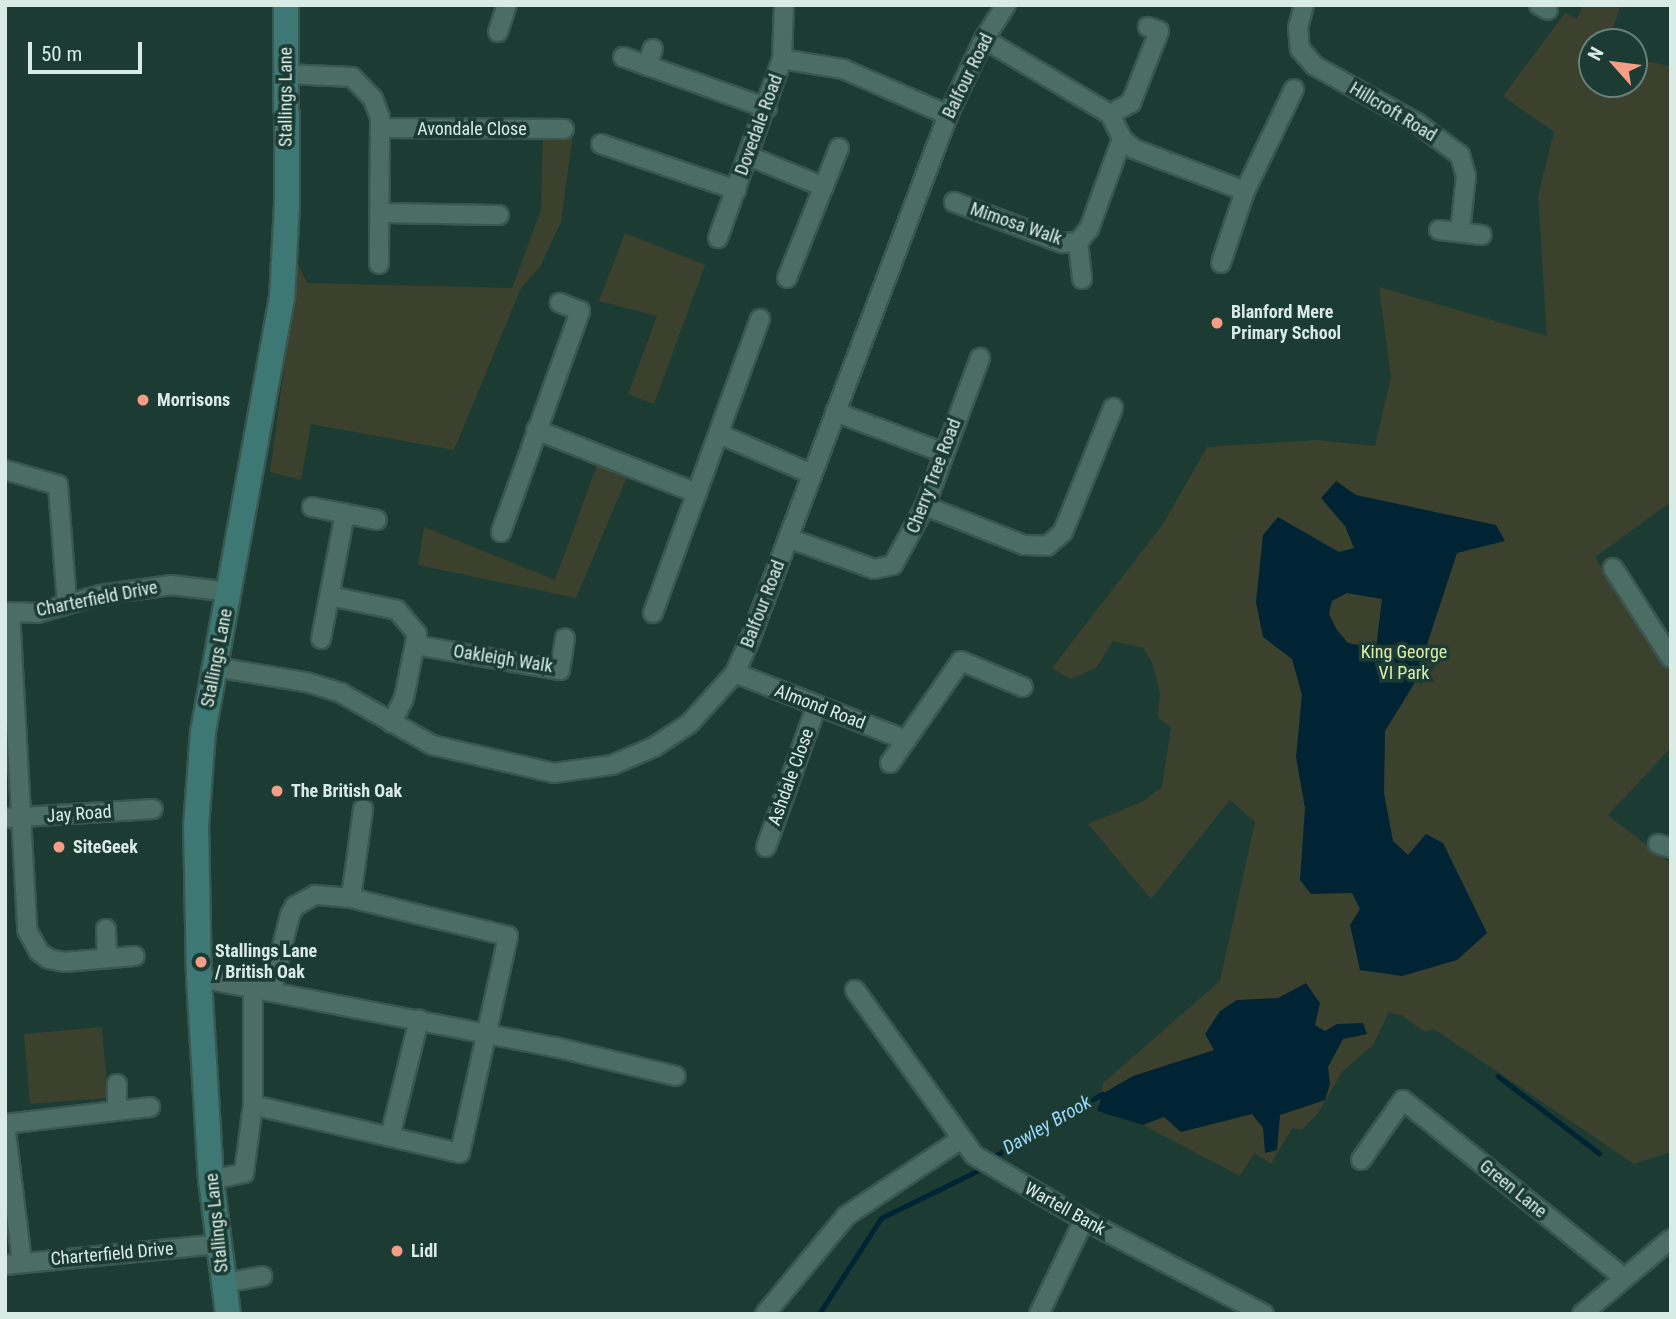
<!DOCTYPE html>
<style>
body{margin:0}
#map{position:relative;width:1676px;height:1319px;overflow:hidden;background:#1b3b33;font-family:"Roboto Condensed",sans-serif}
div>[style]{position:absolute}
.green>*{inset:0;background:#3c412d}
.water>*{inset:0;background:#002433}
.stream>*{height:4.5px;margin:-2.25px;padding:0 2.25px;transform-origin:2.25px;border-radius:2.25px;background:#002433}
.roads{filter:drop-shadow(2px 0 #395650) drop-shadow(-2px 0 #395650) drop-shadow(0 2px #395650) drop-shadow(0 -2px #395650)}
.minor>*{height:18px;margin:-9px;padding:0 9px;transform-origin:9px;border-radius:9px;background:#4c6d64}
.secondary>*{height:24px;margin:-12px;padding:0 12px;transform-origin:12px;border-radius:12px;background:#3d7874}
.dots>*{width:19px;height:19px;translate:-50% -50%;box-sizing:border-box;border:4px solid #1b3b33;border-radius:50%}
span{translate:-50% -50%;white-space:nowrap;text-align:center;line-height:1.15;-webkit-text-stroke:7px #1b3b33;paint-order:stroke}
.street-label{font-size:18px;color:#d9ebe5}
.poi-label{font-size:18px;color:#d9ebe5;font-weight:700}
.left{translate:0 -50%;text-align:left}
.park-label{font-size:18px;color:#dbebaf}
.water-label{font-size:19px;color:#9adafa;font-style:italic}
.frame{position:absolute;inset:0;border:7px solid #d9ebe5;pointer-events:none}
.north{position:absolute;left:1578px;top:28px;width:70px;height:70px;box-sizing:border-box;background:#1b3b33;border:2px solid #67817a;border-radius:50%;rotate:298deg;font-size:19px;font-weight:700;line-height:28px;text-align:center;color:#d9ebe5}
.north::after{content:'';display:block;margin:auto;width:24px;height:32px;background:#f49e86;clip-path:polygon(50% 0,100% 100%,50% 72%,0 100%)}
.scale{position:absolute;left:28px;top:42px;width:114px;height:32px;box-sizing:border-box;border:4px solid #d9ebe5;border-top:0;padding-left:9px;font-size:21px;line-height:24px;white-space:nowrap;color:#d9ebe5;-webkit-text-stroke:5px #1b3b33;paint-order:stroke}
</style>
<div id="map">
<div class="green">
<i style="clip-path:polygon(1583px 5px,1621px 5px,1608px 42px,1592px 42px,1592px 84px,1634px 84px,1634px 59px,1671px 66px,1671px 502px,1595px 557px,1636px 625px,1671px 673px,1671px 748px,1608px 815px,1671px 864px,1671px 1152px,1634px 1164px,1434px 1029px,1425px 1032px,1403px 1016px,1389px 1012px,1373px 1045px,1342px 1072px,1318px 1113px,1302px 1130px,1292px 1128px,1271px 1164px,1254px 1153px,1240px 1176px,1143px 1125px,1097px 1111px,1103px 1083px,1220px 981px,1255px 822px,1230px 800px,1151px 899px,1088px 824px,1142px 802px,1162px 787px,1171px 727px,1158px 718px,1160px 693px,1152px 662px,1143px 648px,1113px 641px,1096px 668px,1070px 679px,1052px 668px,1163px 524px,1207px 447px,1317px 440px,1375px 446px,1391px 377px,1379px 287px,1547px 336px,1538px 196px,1554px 132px,1503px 96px,1565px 13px,1577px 19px)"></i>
<i style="clip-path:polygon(573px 133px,561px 222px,540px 267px,521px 288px,454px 450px,311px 424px,301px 480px,270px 472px,298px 264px,307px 283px,512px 288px,541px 210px,543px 135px)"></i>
<i style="clip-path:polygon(625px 233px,705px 265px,654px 404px,628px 394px,657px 316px,599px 301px)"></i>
<i style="clip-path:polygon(597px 465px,627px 477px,576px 598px,418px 565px,424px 527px,555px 580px)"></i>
<i style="clip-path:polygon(102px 1027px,108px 1098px,30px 1104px,24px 1034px)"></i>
</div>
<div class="water">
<i style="clip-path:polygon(evenodd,1336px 481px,1356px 495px,1496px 525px,1505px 541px,1457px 553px,1414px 684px,1385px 731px,1384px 793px,1393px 841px,1408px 855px,1426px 834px,1443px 843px,1487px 933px,1457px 960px,1402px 976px,1360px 970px,1350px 925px,1360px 909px,1352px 893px,1311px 894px,1300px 880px,1305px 808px,1296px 757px,1302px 695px,1292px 659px,1263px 637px,1256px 602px,1263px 535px,1278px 517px,1339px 552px,1354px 548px,1345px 526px,1321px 498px,1336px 481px,1347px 593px,1382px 599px,1376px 648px,1348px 643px,1337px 630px,1329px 614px,1332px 601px,1347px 593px)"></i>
<i style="clip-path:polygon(1306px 983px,1320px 1003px,1315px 1025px,1325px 1031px,1337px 1024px,1363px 1023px,1367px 1034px,1343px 1039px,1328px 1067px,1330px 1084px,1325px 1100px,1280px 1115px,1277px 1150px,1265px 1153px,1263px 1128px,1252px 1114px,1181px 1132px,1164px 1117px,1143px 1125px,1097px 1111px,1102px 1094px,1133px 1076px,1214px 1050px,1205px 1034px,1220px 1011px,1237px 1000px,1278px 998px)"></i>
</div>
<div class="stream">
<i style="left:1498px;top:1076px;width:127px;rotate:37.3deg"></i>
<i style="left:993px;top:1157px;width:126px;rotate:-30deg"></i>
<i style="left:819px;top:1314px;width:114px;rotate:-57.1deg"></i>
<i style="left:881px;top:1218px;width:107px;rotate:-26.1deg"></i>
</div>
<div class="roads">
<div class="minor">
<i style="left:1304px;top:5px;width:24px;rotate:105deg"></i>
<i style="left:1298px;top:28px;width:21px;rotate:85deg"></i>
<i style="left:1300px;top:49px;width:23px;rotate:49deg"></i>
<i style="left:1315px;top:66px;width:117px;rotate:29.2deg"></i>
<i style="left:1417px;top:123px;width:54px;rotate:36.7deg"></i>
<i style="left:1460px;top:155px;width:22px;rotate:74deg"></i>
<i style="left:1466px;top:176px;width:56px;rotate:96.1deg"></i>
<i style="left:1539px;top:5px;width:10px;rotate:29deg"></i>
<i style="left:498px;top:32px;width:28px;rotate:-72deg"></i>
<i style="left:984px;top:39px;width:147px;rotate:30.8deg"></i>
<i style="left:1110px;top:114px;width:28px;rotate:64deg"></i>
<i style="left:1122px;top:139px;width:16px;rotate:40deg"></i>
<i style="left:1134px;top:149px;width:119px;rotate:20.7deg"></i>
<i style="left:623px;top:57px;width:153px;rotate:19.5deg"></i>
<i style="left:782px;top:59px;width:54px;rotate:-87.9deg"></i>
<i style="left:647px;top:66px;width:18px;rotate:-71deg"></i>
<i style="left:286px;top:74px;width:66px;rotate:2.6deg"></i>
<i style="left:352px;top:77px;width:30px;rotate:46deg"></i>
<i style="left:373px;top:99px;width:19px;rotate:69deg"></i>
<i style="left:380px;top:117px;width:147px;rotate:90.4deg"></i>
<i style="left:1110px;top:114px;width:24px;rotate:-28deg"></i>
<i style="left:1131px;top:103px;width:77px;rotate:-68.7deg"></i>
<i style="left:1159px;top:31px;width:12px;rotate:-160deg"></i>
<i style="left:380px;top:128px;width:184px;rotate:0.3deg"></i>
<i style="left:601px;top:144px;width:143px;rotate:18.8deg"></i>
<i style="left:749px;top:156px;width:81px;rotate:22.5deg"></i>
<i style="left:954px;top:202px;width:116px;rotate:20.8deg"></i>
<i style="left:1062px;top:243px;width:16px;rotate:-4deg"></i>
<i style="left:380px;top:213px;width:119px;rotate:1deg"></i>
<i style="left:1439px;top:230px;width:43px;rotate:6.6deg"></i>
<i style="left:718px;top:238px;width:190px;rotate:-70.3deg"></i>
<i style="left:782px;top:59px;width:62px;rotate:9.3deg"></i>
<i style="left:843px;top:69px;width:115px;rotate:23.7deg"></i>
<i style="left:1221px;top:263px;width:76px;rotate:-71.6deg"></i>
<i style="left:1245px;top:191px;width:113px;rotate:-64.3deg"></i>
<i style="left:787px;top:278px;width:140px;rotate:-68.2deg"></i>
<i style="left:1082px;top:279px;width:37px;rotate:-96deg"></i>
<i style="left:1078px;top:242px;width:17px;rotate:-50deg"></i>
<i style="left:1089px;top:229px;width:96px;rotate:-69.9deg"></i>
<i style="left:835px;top:412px;width:114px;rotate:20.5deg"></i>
<i style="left:536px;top:430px;width:173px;rotate:21.4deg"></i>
<i style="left:719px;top:434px;width:101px;rotate:23.3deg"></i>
<i style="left:5px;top:470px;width:55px;rotate:15.8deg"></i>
<i style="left:58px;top:485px;width:119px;rotate:85.7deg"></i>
<i style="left:925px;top:506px;width:106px;rotate:21.5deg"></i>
<i style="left:1024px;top:545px;width:23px;rotate:2deg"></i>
<i style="left:1047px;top:546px;width:21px;rotate:-41deg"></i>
<i style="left:1063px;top:532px;width:134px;rotate:-68deg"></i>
<i style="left:312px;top:507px;width:66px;rotate:11.3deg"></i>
<i style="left:501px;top:532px;width:235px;rotate:-70.3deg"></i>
<i style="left:580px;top:311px;width:22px;rotate:-158deg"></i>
<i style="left:788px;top:538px;width:91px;rotate:19.8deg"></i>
<i style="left:874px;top:569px;width:19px;rotate:-12deg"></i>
<i style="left:893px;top:565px;width:67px;rotate:-61.5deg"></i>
<i style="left:925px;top:506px;width:158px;rotate:-69.6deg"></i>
<i style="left:1613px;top:568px;width:107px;rotate:57.2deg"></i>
<i style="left:330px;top:596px;width:68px;rotate:11.8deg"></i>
<i style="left:397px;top:610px;width:31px;rotate:50deg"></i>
<i style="left:417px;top:634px;width:65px;rotate:101.5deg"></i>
<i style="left:404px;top:698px;width:28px;rotate:116deg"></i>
<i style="left:5px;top:612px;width:32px;rotate:2deg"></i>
<i style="left:37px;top:613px;width:66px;rotate:-15.9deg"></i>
<i style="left:100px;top:595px;width:72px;rotate:-8deg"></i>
<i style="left:171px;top:585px;width:59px;rotate:6.8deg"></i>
<i style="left:10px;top:612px;width:318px;rotate:86.9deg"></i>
<i style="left:27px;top:930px;width:25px;rotate:61deg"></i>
<i style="left:39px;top:952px;width:12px;rotate:35deg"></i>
<i style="left:49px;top:959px;width:15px;rotate:11deg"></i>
<i style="left:64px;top:962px;width:71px;rotate:-4.8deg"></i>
<i style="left:653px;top:613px;width:313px;rotate:-70deg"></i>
<i style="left:321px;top:639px;width:128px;rotate:-79.2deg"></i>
<i style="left:415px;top:645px;width:147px;rotate:9.8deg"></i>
<i style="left:560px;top:670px;width:32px;rotate:-81deg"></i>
<i style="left:215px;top:667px;width:92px;rotate:9.4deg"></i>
<i style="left:306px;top:682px;width:37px;rotate:17deg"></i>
<i style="left:341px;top:693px;width:105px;rotate:29.7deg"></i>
<i style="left:432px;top:745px;width:125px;rotate:12.9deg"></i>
<i style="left:554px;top:773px;width:59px;rotate:-7.9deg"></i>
<i style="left:612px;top:765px;width:46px;rotate:-23.2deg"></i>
<i style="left:654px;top:747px;width:43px;rotate:-33.7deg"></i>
<i style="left:690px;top:723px;width:67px;rotate:-48deg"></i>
<i style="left:735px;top:673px;width:34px;rotate:-66deg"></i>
<i style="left:749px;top:642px;width:563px;rotate:-69.31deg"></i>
<i style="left:948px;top:115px;width:84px;rotate:-64.7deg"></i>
<i style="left:984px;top:39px;width:40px;rotate:-57.1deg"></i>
<i style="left:735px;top:673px;width:184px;rotate:21.4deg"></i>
<i style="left:890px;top:763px;width:124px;rotate:-55.2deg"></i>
<i style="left:961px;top:661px;width:67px;rotate:22.8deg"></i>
<i style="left:5px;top:818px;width:148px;rotate:-3.5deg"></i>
<i style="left:1658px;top:844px;width:14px;rotate:17deg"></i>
<i style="left:766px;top:847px;width:149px;rotate:-70.3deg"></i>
<i style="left:351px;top:898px;width:90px;rotate:-82.3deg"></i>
<i style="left:106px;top:929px;width:28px;rotate:88deg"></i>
<i style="left:199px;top:978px;width:363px;rotate:11deg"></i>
<i style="left:555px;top:1047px;width:124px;rotate:13.5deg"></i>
<i style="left:253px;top:988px;width:117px;rotate:90deg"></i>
<i style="left:253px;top:1105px;width:212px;rotate:13.1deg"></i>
<i style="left:460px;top:1153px;width:222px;rotate:-77.5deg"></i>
<i style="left:508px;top:936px;width:162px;rotate:-166.4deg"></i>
<i style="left:351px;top:898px;width:36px;rotate:-175deg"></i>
<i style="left:315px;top:895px;width:23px;rotate:151deg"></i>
<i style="left:295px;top:906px;width:10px;rotate:119deg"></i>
<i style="left:290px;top:915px;width:79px;rotate:103.9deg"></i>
<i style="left:855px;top:990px;width:203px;rotate:54.2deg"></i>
<i style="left:974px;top:1155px;width:128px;rotate:30.6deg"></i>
<i style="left:1084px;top:1220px;width:203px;rotate:27.6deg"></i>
<i style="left:117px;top:1084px;width:26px;rotate:90deg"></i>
<i style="left:5px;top:1124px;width:146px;rotate:-6.7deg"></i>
<i style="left:5px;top:1124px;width:139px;rotate:83deg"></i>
<i style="left:390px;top:1137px;width:121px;rotate:-76.1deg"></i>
<i style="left:1361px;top:1160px;width:73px;rotate:-55deg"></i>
<i style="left:1403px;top:1100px;width:284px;rotate:38.8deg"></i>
<i style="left:211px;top:1180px;width:34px;rotate:-12deg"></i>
<i style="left:244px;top:1173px;width:69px;rotate:-82.5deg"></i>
<i style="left:5px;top:1265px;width:214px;rotate:-5.6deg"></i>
<i style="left:224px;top:1283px;width:39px;rotate:-10deg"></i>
<i style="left:765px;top:1314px;width:127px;rotate:-50.4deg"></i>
<i style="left:846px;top:1216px;width:138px;rotate:-33.8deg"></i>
<i style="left:1039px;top:1314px;width:104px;rotate:-64.4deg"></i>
<i style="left:1582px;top:1314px;width:116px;rotate:-40.1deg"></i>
</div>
<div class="secondary">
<i style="left:228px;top:1314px;width:135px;rotate:-97.2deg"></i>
<i style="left:211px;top:1180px;width:202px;rotate:-93.4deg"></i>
<i style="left:199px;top:978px;width:151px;rotate:-91.1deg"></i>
<i style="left:196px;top:827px;width:95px;rotate:-85.8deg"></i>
<i style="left:203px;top:732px;width:440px;rotate:-79.7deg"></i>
<i style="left:282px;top:299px;width:95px;rotate:-87deg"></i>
<i style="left:287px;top:204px;width:199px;rotate:-90.3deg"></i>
</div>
</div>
<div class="dots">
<i style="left:1217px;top:323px;background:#f49e86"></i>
<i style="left:143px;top:400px;background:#f49e86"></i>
<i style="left:277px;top:791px;background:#f49e86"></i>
<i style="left:59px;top:847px;background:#f49e86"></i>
<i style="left:201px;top:962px;background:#f49e86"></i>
<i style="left:397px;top:1251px;background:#f49e86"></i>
</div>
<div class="street-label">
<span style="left:968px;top:76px;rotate:-64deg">Balfour Road</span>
<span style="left:286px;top:97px;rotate:-90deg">Stallings Lane</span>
<span style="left:1393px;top:112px;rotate:31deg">Hillcroft Road</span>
<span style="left:759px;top:125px;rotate:-70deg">Dovedale Road</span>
<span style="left:472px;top:129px">Avondale Close</span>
<span style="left:1016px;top:224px;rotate:19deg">Mimosa Walk</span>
<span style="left:934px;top:476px;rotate:-69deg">Cherry Tree Road</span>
<span style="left:97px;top:599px;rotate:-11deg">Charterfield Drive</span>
<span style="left:763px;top:604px;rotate:-69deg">Balfour Road</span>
<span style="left:217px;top:658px;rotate:-79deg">Stallings Lane</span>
<span style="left:503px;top:659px;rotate:9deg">Oakleigh Walk</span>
<span style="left:820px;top:707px;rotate:21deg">Almond Road</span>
<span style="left:791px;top:777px;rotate:-70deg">Ashdale Close</span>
<span style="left:79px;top:814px;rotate:-4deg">Jay Road</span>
<span style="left:1513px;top:1189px;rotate:39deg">Green Lane</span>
<span style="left:1065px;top:1209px;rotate:29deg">Wartell Bank</span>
<span style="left:217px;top:1223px;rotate:-96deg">Stallings Lane</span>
<span style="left:112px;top:1254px;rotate:-5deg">Charterfield Drive</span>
</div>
<div class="poi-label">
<span class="left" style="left:1231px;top:323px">Blanford Mere<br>Primary School</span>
<span class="left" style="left:157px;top:400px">Morrisons</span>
<span class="left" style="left:291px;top:791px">The British Oak</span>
<span class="left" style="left:73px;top:847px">SiteGeek</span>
<span class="left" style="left:215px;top:962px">Stallings Lane<br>/ British Oak</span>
<span class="left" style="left:411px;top:1251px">Lidl</span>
</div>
<div class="park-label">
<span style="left:1404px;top:663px">King George<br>VI Park</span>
</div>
<div class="water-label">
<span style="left:1047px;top:1125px;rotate:-30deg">Dawley Brook</span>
</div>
<div class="frame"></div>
<div class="north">N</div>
<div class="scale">50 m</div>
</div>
